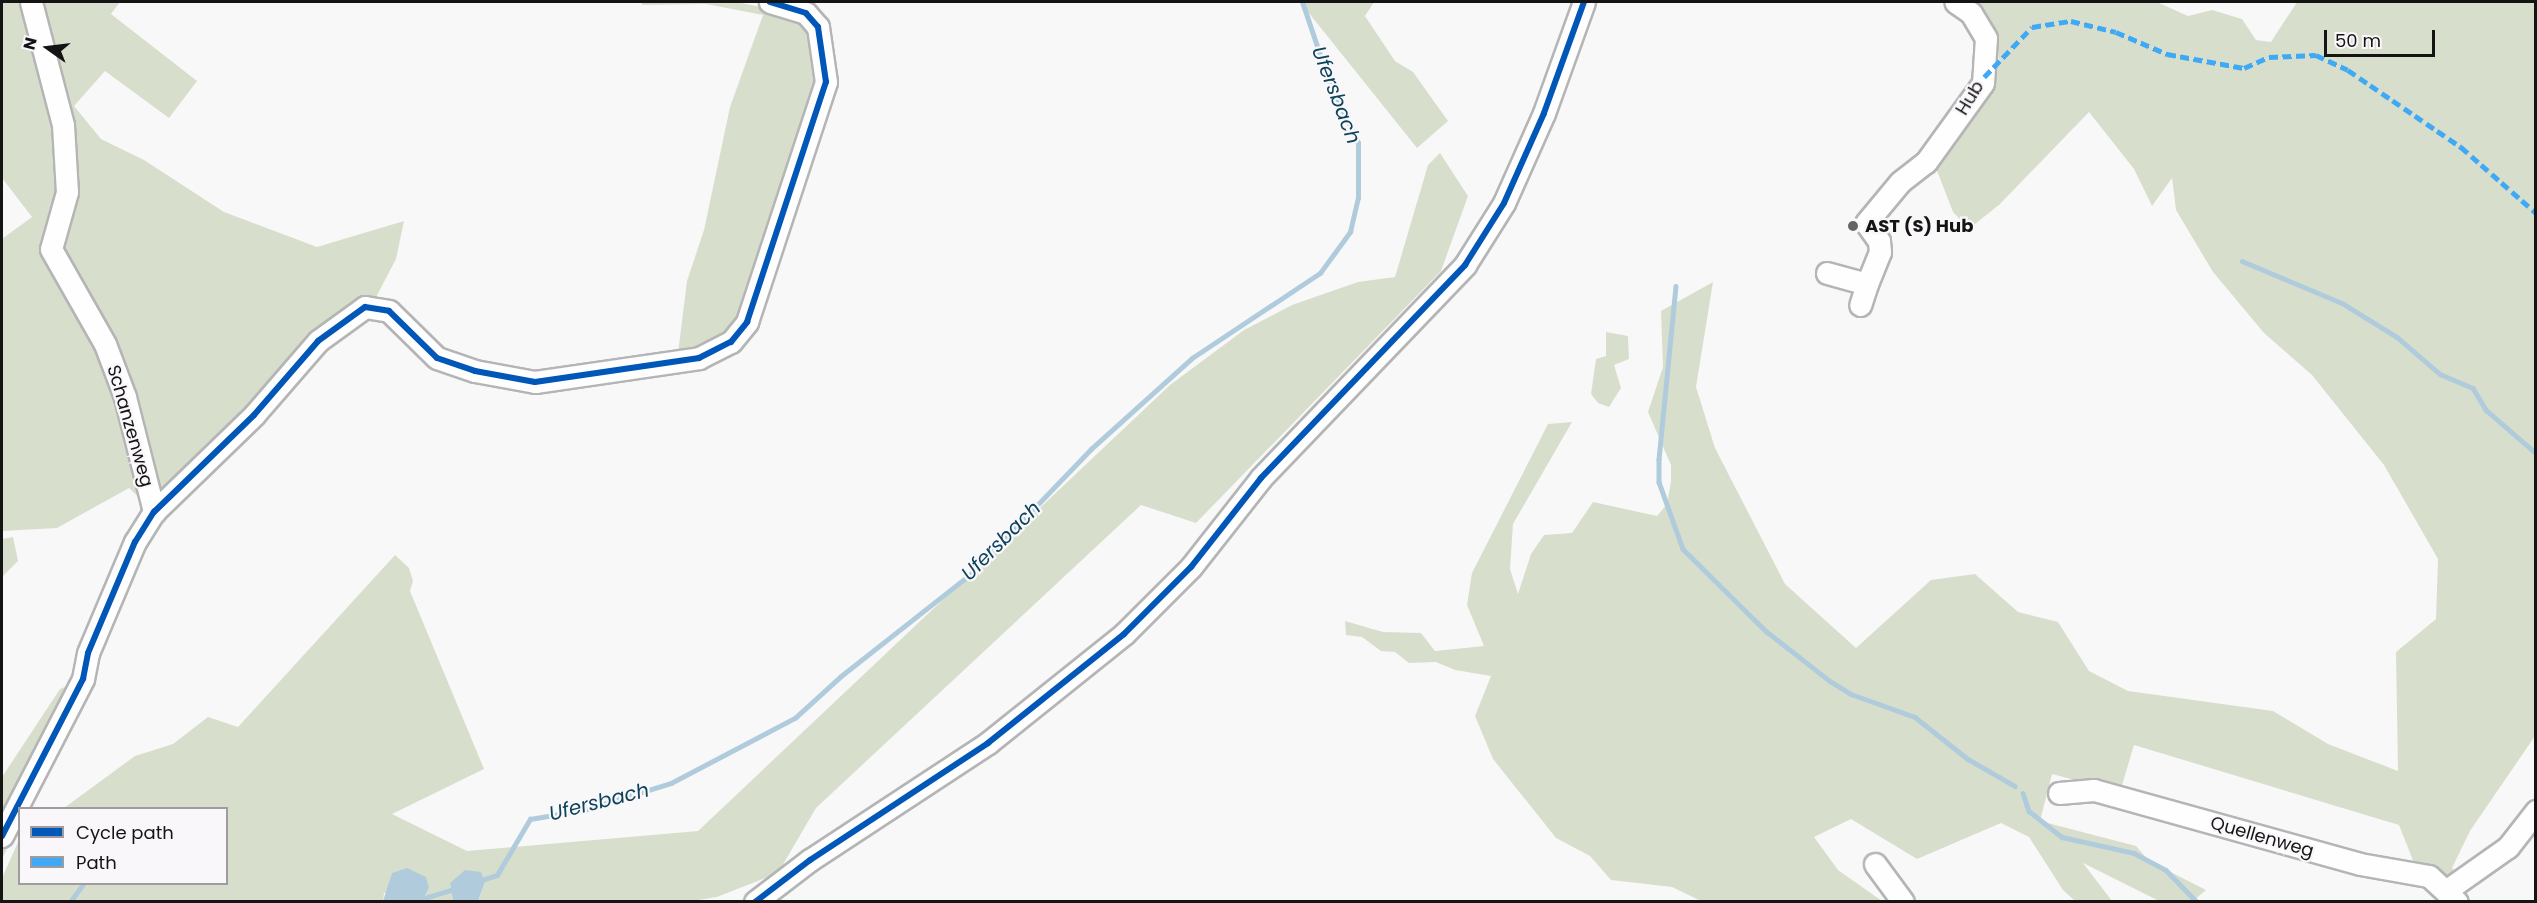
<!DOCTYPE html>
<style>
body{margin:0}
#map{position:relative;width:2537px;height:903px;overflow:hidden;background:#f9f8f9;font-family:Poppins,sans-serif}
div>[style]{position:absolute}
.green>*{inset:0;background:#d7dfcc}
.water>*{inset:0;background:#b0ccdc}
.stream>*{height:4.5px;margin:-2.25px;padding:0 2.25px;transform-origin:2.25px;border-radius:2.25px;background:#b0ccdc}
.roads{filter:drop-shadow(2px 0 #b6b5b6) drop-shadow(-2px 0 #b6b5b6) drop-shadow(0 2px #b6b5b6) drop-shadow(0 -2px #b6b5b6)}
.minor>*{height:21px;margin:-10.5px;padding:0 10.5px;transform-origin:10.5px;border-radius:10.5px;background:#fefefe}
.quiet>*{height:4.5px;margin-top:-2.25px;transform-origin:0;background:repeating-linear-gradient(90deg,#3fa9f5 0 9px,transparent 0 13.5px)}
.cycleway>*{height:6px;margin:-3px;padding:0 3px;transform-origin:3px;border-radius:3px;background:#0057b8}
.dots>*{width:16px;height:16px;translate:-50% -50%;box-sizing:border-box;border:3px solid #f9f7fa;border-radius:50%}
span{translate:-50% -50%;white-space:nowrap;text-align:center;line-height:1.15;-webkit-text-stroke:4.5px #f9f7fa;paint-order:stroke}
.street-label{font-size:18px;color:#151415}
.poi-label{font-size:18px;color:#151415;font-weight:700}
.left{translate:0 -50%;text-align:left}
.water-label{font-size:20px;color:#0c435a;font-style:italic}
.frame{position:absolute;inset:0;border:3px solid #151415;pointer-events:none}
.legend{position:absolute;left:18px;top:807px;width:210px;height:78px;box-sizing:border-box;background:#f9f7fa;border:2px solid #9e9c9e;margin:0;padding:8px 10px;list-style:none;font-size:18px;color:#151415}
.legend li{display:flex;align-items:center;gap:12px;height:30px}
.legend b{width:30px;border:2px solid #9e9c9e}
.north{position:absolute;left:18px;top:18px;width:60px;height:60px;-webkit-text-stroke:4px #f9f7fa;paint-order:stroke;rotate:284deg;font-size:16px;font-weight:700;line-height:24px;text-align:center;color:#151415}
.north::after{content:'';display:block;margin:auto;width:21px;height:27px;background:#151415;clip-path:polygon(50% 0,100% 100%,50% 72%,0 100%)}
.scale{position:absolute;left:2324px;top:30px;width:111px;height:27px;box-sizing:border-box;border:3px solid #151415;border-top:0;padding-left:8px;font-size:18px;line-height:21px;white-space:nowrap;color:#151415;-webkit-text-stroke:4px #f9f7fa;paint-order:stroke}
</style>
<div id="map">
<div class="green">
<i style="clip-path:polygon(2px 2px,120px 2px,111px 14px,197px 81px,169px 118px,105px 71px,74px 106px,101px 139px,144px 160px,224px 212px,317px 247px,404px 221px,396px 259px,373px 303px,318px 340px,154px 512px,129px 488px,57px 528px,2px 531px,2px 239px,32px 217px,2px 178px)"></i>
<i style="clip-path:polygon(640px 2px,737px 2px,797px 15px,812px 29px,818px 76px,736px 319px,721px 339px,678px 353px,687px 281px,704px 230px,730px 107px,763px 15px,706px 4px,643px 5px)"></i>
<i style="clip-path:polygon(1300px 2px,1374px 2px,1365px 16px,1395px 61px,1413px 72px,1448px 121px,1417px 148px)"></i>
<i style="clip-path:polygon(1966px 2px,2157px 2px,2188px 16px,2212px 10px,2242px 19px,2256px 40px,2271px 42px,2297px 2px,2535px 2px,2535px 736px,2470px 831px,2452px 868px,2461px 876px,2453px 880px,2414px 863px,2399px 825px,2134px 745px,2120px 792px,2052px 774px,2040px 821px,2136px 846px,2149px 861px,2206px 890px,2193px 901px,2159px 901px,2083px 863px,2112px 901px,2075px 901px,2063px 890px,2029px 837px,2001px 823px,1917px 859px,1851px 819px,1814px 837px,1838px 870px,1882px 901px,1701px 901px,1672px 887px,1611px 880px,1590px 856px,1556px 838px,1493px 759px,1475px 716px,1491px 676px,1455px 670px,1436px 662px,1409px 663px,1395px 652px,1381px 651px,1362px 637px,1346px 635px,1345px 621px,1383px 632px,1421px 633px,1435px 651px,1484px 646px,1467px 605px,1472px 573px,1548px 424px,1572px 422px,1513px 524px,1510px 569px,1518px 594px,1531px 554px,1544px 535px,1572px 533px,1593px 502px,1657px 516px,1667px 504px,1671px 481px,1671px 465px,1648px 412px,1663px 367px,1661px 311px,1713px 282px,1696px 387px,1715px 448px,1785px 584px,1856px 648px,1931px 580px,1975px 574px,2018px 612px,2058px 622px,2089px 671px,2128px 691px,2273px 711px,2328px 744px,2398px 771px,2396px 652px,2436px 619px,2438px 559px,2384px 465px,2312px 375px,2264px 333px,2213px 272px,2176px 210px,2172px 178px,2152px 206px,2134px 169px,2089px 112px,2000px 204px,1969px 229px,1953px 212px,1934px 163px,1991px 88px,1999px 61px,1995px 41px)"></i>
<i style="clip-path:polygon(1440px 153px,1468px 196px,1441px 271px,1196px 523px,1141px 505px,816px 808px,778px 873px,717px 897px,686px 902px,478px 901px,485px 882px,450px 883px,453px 901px,422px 901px,429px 888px,384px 893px,383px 901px,2px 902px,2px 878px,19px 840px,20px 884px,226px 884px,226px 808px,64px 808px,135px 756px,173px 744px,208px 717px,238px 727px,395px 555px,409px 568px,413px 581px,410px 591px,484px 769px,392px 814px,467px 851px,698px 831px,1170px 385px,1244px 330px,1292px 305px,1358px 282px,1395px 277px,1428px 165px)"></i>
<i style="clip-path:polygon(1606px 332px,1628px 336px,1629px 359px,1614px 365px,1621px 388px,1609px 407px,1598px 403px,1591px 394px,1596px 359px,1606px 356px)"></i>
<i style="clip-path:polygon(13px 537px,18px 561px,2px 577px,2px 539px)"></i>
<i style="clip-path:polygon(83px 679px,19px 823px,2px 859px,2px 777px,60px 689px)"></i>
</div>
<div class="water">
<i style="clip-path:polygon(407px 868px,426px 877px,429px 888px,422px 901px,383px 901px,392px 873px)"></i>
<i style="clip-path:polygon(465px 870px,481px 872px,485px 882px,478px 901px,453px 901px,450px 883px)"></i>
</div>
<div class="stream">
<i style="left:2242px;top:261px;width:108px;rotate:22.8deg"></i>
<i style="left:2342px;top:303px;width:65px;rotate:31.7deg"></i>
<i style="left:2397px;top:337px;width:57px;rotate:40.7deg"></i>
<i style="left:2440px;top:374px;width:36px;rotate:23deg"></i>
<i style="left:2473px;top:388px;width:26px;rotate:59deg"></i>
<i style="left:2486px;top:410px;width:66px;rotate:40.7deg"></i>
<i style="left:1676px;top:286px;width:174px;rotate:95.6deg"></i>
<i style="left:1659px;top:459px;width:23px;rotate:90deg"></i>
<i style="left:1659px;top:482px;width:71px;rotate:70.3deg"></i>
<i style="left:1683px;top:549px;width:117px;rotate:44.7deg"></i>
<i style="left:1766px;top:631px;width:81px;rotate:38deg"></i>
<i style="left:1830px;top:681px;width:25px;rotate:32deg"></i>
<i style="left:1851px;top:694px;width:68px;rotate:19.8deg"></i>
<i style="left:1915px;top:717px;width:68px;rotate:38.4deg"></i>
<i style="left:1968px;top:759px;width:54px;rotate:29.9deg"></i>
<i style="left:2023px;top:793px;width:19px;rotate:72deg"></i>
<i style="left:2029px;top:811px;width:42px;rotate:38.2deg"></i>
<i style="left:2062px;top:837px;width:74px;rotate:12.5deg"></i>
<i style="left:2134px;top:853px;width:36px;rotate:28deg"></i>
<i style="left:2166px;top:870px;width:45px;rotate:45.9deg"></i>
<i style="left:479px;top:881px;width:19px;rotate:-18deg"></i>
<i style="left:497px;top:875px;width:65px;rotate:-59.5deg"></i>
<i style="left:530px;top:819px;width:55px;rotate:-9.5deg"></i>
<i style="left:584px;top:810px;width:91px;rotate:-17.2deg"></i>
<i style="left:671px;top:783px;width:140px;rotate:-27.7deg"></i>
<i style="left:795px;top:718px;width:62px;rotate:-42.4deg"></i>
<i style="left:841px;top:676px;width:167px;rotate:-38.2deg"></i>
<i style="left:972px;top:573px;width:172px;rotate:-46.2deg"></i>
<i style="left:1091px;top:449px;width:136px;rotate:-42deg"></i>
<i style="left:1192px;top:358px;width:154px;rotate:-33.6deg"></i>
<i style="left:1320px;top:273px;width:51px;rotate:-53.8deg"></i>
<i style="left:1350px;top:232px;width:35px;rotate:-77deg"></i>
<i style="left:1358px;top:198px;width:55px;rotate:-90deg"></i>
<i style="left:1358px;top:143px;width:68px;rotate:-115.4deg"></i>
<i style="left:1329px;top:82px;width:84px;rotate:-108.6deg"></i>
<i style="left:70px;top:902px;width:22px;rotate:-54deg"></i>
<i style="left:412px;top:902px;width:44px;rotate:-17.2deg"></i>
</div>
<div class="roads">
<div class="minor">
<i style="left:31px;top:2px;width:127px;rotate:75.4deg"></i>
<i style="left:63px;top:125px;width:67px;rotate:86.6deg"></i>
<i style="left:67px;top:192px;width:59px;rotate:105.7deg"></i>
<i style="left:51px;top:249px;width:109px;rotate:60.4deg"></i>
<i style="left:105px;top:344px;width:57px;rotate:69.3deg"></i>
<i style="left:125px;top:397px;width:119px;rotate:75.8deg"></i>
<i style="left:1827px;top:273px;width:41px;rotate:15.4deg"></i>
<i style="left:1867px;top:284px;width:22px;rotate:108deg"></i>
<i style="left:1867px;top:284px;width:35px;rotate:-68deg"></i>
<i style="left:1880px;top:252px;width:11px;rotate:-95deg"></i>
<i style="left:1879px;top:241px;width:22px;rotate:-126deg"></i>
<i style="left:1866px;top:223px;width:53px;rotate:-50.3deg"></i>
<i style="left:1900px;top:182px;width:33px;rotate:-38deg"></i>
<i style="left:1926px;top:162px;width:97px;rotate:-54.2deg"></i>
<i style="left:1983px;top:83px;width:45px;rotate:-86.2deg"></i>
<i style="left:1986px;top:38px;width:29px;rotate:-121deg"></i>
<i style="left:1971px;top:13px;width:19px;rotate:-145deg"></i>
<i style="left:2059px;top:793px;width:35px;rotate:-5deg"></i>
<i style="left:2094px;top:790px;width:276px;rotate:15.5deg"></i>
<i style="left:2360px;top:864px;width:70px;rotate:9.9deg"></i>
<i style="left:2429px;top:876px;width:38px;rotate:43deg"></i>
<i style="left:2px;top:836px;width:177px;rotate:-62.7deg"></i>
<i style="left:83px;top:679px;width:26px;rotate:-79deg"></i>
<i style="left:88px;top:653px;width:121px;rotate:-67.1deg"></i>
<i style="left:135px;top:542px;width:36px;rotate:-58deg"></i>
<i style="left:154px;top:512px;width:139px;rotate:-44.1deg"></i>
<i style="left:254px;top:415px;width:98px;rotate:-49.1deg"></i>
<i style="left:318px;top:341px;width:58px;rotate:-35.9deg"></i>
<i style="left:365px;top:307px;width:24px;rotate:9deg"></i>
<i style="left:389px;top:311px;width:67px;rotate:44.4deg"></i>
<i style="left:437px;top:358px;width:40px;rotate:18.9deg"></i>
<i style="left:475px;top:371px;width:61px;rotate:10.4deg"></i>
<i style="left:535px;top:382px;width:166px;rotate:-8.3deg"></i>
<i style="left:699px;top:358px;width:36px;rotate:-27deg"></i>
<i style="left:731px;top:342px;width:26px;rotate:-51deg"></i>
<i style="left:747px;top:322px;width:253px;rotate:-71.8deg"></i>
<i style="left:826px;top:82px;width:56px;rotate:-98.3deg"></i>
<i style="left:818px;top:27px;width:18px;rotate:-131deg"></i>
<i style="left:806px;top:13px;width:38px;rotate:-163deg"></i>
<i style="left:1875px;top:864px;width:47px;rotate:53.6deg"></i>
<i style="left:2447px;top:890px;width:75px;rotate:-35.2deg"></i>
<i style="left:2508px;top:847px;width:46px;rotate:-52.1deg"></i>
<i style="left:755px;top:902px;width:69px;rotate:-37.4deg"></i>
<i style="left:810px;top:860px;width:213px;rotate:-33.3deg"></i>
<i style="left:988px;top:743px;width:174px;rotate:-38.7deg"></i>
<i style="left:1124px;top:634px;width:95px;rotate:-45deg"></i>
<i style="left:1191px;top:567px;width:113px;rotate:-51.8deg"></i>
<i style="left:1261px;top:478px;width:295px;rotate:-46.2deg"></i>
<i style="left:1465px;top:265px;width:73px;rotate:-57.8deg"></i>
<i style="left:1504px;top:203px;width:98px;rotate:-66deg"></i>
<i style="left:1544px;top:113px;width:118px;rotate:-70.2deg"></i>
</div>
</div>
<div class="quiet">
<i style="left:1984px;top:77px;width:69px;rotate:-46.2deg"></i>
<i style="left:2032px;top:27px;width:39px;rotate:-9deg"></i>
<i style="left:2071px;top:21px;width:46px;rotate:13.7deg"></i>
<i style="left:2116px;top:32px;width:56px;rotate:23.3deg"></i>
<i style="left:2167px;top:54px;width:78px;rotate:10.3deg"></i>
<i style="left:2244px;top:68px;width:27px;rotate:-24deg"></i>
<i style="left:2269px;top:57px;width:47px;rotate:-2.4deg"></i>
<i style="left:2316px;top:55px;width:35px;rotate:25deg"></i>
<i style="left:2348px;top:70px;width:137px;rotate:34.3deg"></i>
<i style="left:2461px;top:147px;width:100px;rotate:41.3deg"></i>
</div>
<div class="cycleway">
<i style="left:2px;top:836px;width:177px;rotate:-62.7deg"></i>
<i style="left:83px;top:679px;width:26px;rotate:-79deg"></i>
<i style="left:88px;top:653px;width:121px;rotate:-67.1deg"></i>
<i style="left:135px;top:542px;width:36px;rotate:-58deg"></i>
<i style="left:154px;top:512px;width:139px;rotate:-44.1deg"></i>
<i style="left:254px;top:415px;width:98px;rotate:-49.1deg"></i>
<i style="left:318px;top:341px;width:58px;rotate:-35.9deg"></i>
<i style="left:365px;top:307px;width:24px;rotate:9deg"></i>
<i style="left:389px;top:311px;width:67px;rotate:44.4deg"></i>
<i style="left:437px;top:358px;width:40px;rotate:18.9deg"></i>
<i style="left:475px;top:371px;width:61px;rotate:10.4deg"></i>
<i style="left:535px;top:382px;width:166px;rotate:-8.3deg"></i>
<i style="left:699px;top:358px;width:36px;rotate:-27deg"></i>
<i style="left:731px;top:342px;width:26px;rotate:-51deg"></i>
<i style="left:747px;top:322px;width:253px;rotate:-71.8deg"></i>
<i style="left:826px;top:82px;width:56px;rotate:-98.3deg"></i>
<i style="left:818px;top:27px;width:18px;rotate:-131deg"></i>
<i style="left:806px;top:13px;width:38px;rotate:-163deg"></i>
<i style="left:755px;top:902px;width:69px;rotate:-37.4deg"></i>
<i style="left:810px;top:860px;width:213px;rotate:-33.3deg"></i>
<i style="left:988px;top:743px;width:174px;rotate:-38.7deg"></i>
<i style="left:1124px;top:634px;width:95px;rotate:-45deg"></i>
<i style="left:1191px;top:567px;width:113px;rotate:-51.8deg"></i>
<i style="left:1261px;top:478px;width:295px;rotate:-46.2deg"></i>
<i style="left:1465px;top:265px;width:73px;rotate:-57.8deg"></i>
<i style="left:1504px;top:203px;width:98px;rotate:-66deg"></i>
<i style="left:1544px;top:113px;width:118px;rotate:-70.2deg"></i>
</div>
<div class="dots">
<i style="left:1853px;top:226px;background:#656465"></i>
</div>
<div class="street-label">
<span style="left:1970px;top:98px;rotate:-59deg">Hub</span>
<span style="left:130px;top:426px;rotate:74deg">Schanzenweg</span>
<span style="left:2262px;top:837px;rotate:16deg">Quellenweg</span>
</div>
<div class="poi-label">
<span class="left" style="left:1865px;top:226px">AST (S) Hub</span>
</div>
<div class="water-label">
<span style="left:1336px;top:95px;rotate:69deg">Ufersbach</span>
<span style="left:1001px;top:541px;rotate:-45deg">Ufersbach</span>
<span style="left:599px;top:802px;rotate:-14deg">Ufersbach</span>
</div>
<div class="frame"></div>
<ul class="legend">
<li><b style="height:8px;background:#0057b8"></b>Cycle path</li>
<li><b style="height:8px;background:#3fa9f5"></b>Path</li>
</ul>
<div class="north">N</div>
<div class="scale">50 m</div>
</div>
